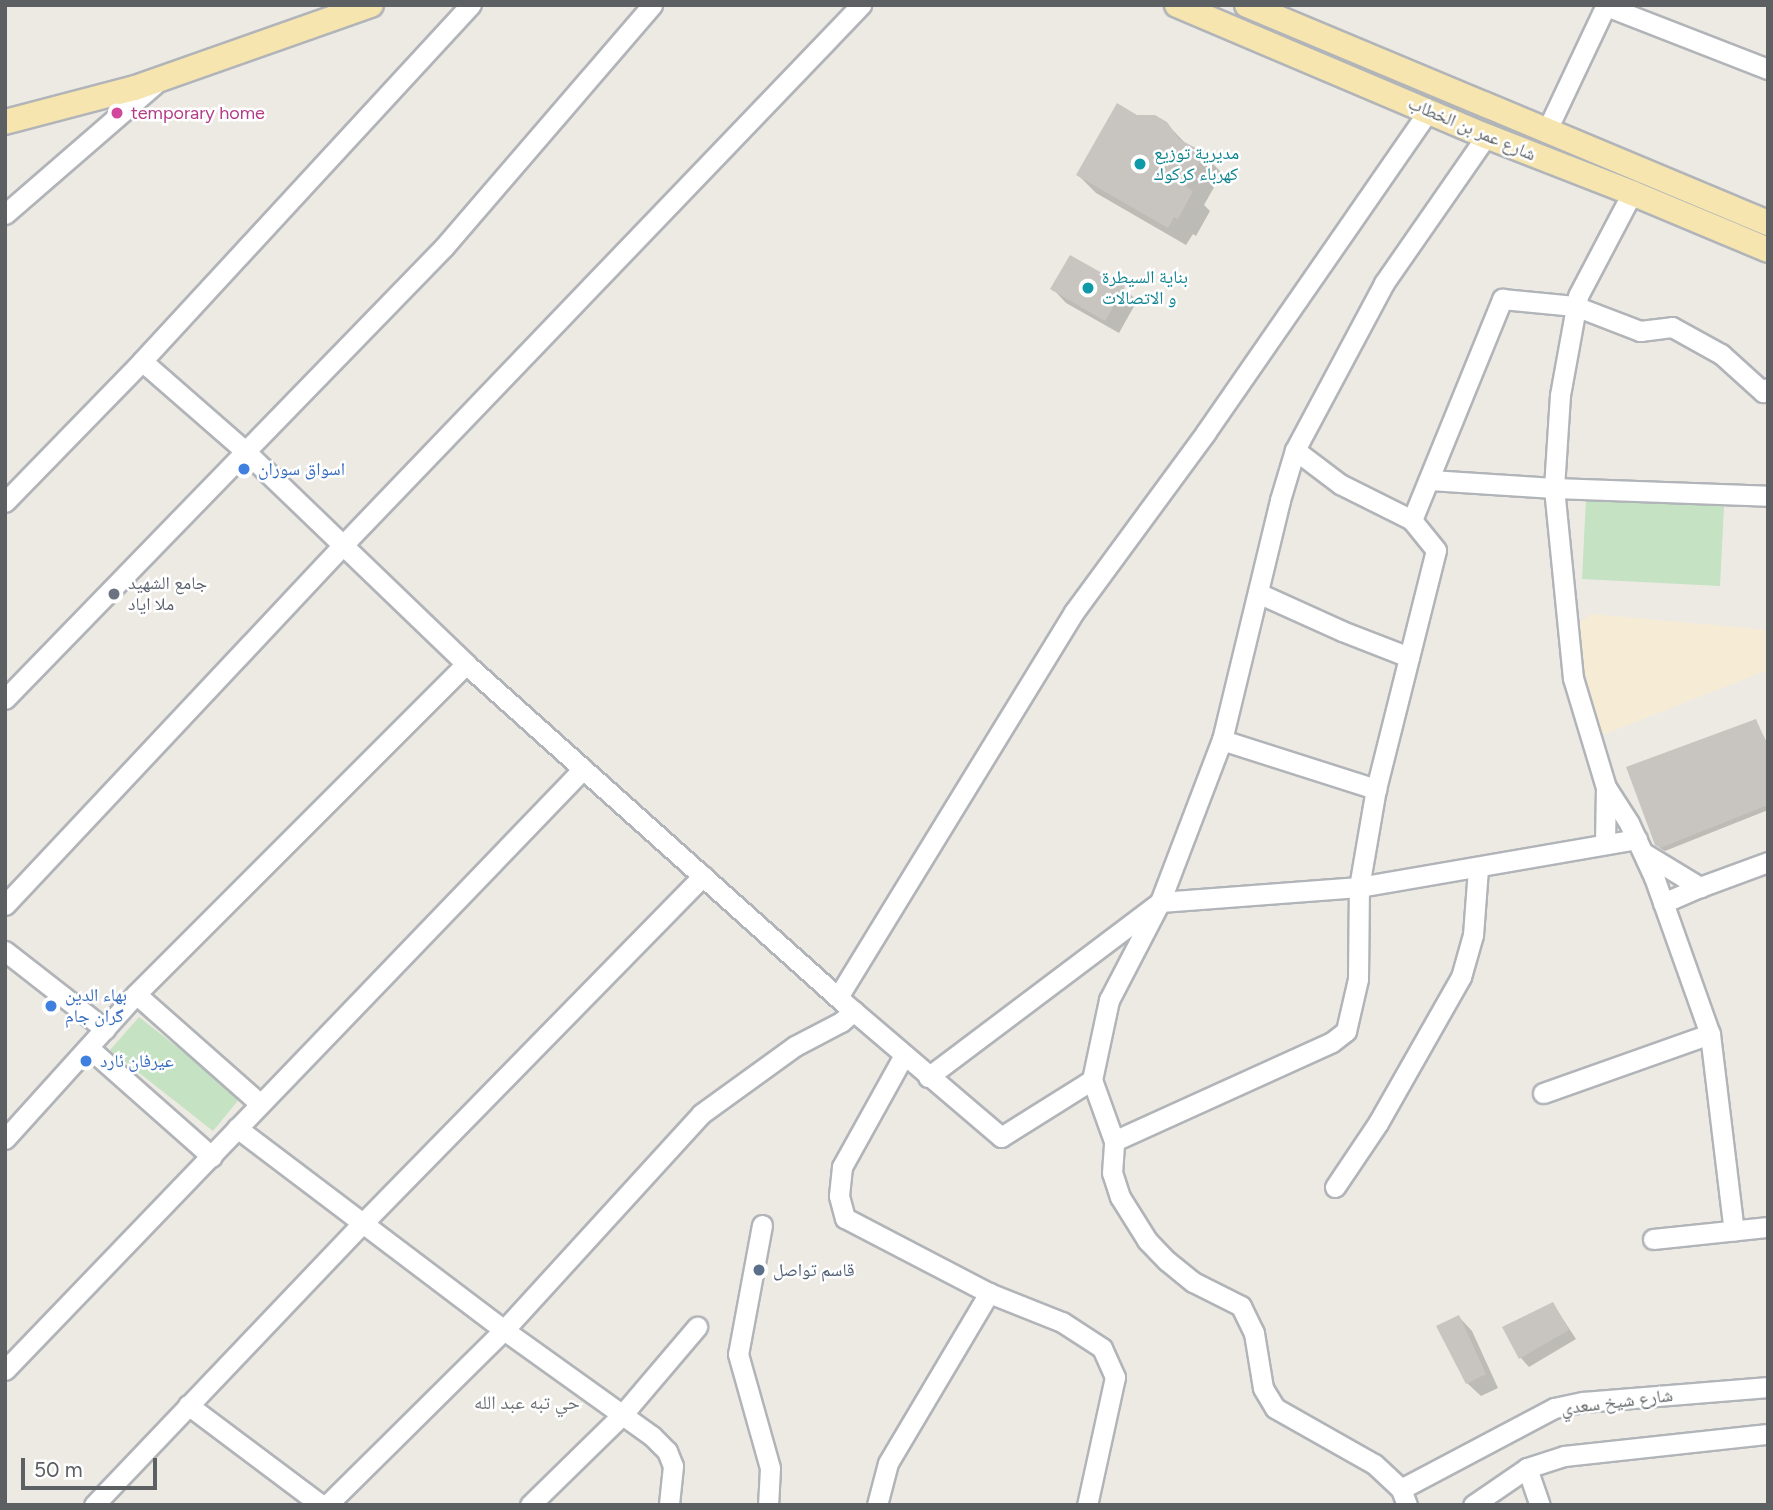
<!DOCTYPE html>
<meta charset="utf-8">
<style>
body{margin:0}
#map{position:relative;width:1773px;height:1510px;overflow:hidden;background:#edeae4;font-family:Figtree,"Noto Naskh Arabic",sans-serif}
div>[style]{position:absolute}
.green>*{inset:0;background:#c5e2c3}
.sand>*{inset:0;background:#f6ecd6}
.shadow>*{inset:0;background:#0003}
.building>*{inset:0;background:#c8c5c0}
.roads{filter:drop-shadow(2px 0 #b1b4b8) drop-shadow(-2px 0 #b1b4b8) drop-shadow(0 2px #b1b4b8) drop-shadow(0 -2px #b1b4b8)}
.minor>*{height:19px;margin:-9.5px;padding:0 9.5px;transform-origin:9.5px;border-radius:9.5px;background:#fff}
.major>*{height:24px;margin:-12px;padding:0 12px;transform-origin:12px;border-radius:12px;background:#f6e5af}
.dots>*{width:19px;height:19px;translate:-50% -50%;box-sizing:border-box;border:4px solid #fff;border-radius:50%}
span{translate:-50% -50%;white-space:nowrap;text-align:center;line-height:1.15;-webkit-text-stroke:5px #fff;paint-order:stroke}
.hotel-label{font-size:18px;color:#b23c85}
.left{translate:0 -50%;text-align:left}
.street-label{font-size:18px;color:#5c6063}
.culture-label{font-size:18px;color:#0d838f}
.shop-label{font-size:18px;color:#366cbe}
.worship-label{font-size:18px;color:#5b616d}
.service-label{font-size:18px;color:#4e5e75}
.neighbourhood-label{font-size:19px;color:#6d7275}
.frame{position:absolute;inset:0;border:7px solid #5c6063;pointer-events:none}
.scale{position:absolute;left:21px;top:1458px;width:136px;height:32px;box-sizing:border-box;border:4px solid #5c6063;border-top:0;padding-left:9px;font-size:21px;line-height:24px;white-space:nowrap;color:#5c6063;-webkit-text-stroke:5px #fff;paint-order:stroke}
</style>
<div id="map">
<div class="green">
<i style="clip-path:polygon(1586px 499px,1724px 506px,1720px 586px,1582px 579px)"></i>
<i style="clip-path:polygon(139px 1017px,241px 1097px,213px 1131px,110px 1050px)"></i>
</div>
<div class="sand">
<i style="clip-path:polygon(1591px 614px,1768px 630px,1768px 670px,1600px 736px,1581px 678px,1575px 626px)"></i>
</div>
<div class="shadow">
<i style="clip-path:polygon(1137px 117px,1166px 123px,1187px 145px,1204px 155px,1222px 173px,1204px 205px,1210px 211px,1196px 236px,1193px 234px,1186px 245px,1096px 193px,1078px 175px)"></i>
<i style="clip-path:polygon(1124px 288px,1137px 301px,1119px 333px,1066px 303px,1053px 289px)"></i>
<i style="clip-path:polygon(1756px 721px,1768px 745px,1768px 810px,1665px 851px,1661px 849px,1657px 844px)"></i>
<i style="clip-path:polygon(1553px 1304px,1576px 1339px,1529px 1367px,1521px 1358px,1504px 1328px)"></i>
<i style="clip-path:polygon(1459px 1317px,1472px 1331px,1498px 1388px,1481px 1396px,1467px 1383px)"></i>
</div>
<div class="building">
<i style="clip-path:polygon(1117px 103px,1137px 115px,1155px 115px,1167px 122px,1179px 139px,1205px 153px,1186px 187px,1193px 191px,1178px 219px,1174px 217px,1168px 228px,1076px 175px)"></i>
<i style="clip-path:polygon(1070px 255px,1125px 286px,1105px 321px,1050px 289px)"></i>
<i style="clip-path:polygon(1756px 719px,1768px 747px,1768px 805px,1660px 848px,1655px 845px,1626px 767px)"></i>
<i style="clip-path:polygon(1553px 1302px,1569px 1330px,1519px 1359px,1502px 1327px)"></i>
<i style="clip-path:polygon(1459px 1315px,1486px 1374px,1466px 1384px,1436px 1326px)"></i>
</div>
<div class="roads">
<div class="minor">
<i style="left:1606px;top:6px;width:174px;rotate:21.3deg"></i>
<i style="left:1546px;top:132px;width:140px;rotate:-64.7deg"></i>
<i style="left:1632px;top:193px;width:116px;rotate:117.7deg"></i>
<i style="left:1578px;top:296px;width:101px;rotate:100.3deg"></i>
<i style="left:1560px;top:395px;width:93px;rotate:93.7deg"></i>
<i style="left:1554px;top:488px;width:191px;rotate:84.3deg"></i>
<i style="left:1573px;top:678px;width:114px;rotate:73.2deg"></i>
<i style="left:1606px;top:787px;width:43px;rotate:57.4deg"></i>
<i style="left:1629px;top:823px;width:60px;rotate:65.2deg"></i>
<i style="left:1654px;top:877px;width:167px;rotate:70.4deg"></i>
<i style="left:1710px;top:1034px;width:198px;rotate:83.1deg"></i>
<i style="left:5px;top:214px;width:198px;rotate:-40.9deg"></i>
<i style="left:142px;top:361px;width:137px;rotate:41.1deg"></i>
<i style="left:245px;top:451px;width:307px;rotate:43.9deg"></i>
<i style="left:466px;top:664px;width:506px;rotate:41.88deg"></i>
<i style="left:843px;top:1002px;width:208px;rotate:40.5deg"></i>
<i style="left:1001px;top:1137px;width:107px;rotate:-32.1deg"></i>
<i style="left:1430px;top:480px;width:124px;rotate:3.7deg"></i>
<i style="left:1554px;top:488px;width:214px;rotate:2.1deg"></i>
<i style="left:5px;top:502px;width:197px;rotate:-45.8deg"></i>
<i style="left:142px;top:361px;width:485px;rotate:-47.3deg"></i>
<i style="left:1412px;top:520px;width:239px;rotate:-67.8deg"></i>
<i style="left:1502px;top:299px;width:73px;rotate:5.5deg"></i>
<i style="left:1575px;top:306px;width:70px;rotate:21deg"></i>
<i style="left:1640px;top:331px;width:32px;rotate:-7deg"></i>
<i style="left:1672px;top:327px;width:56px;rotate:28.9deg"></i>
<i style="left:1721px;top:354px;width:57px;rotate:42.1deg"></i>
<i style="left:1763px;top:392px;width:6px;rotate:-39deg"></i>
<i style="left:1258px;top:593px;width:92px;rotate:24.3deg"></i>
<i style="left:1342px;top:631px;width:72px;rotate:21.2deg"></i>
<i style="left:5px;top:699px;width:630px;rotate:-45.84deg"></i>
<i style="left:444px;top:247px;width:319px;rotate:-49.3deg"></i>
<i style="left:1222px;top:740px;width:162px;rotate:17.7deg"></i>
<i style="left:1605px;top:844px;width:56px;rotate:-89deg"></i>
<i style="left:1644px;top:853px;width:66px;rotate:31.3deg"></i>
<i style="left:1700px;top:887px;width:72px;rotate:-20.2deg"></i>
<i style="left:1663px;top:903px;width:40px;rotate:-23.4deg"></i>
<i style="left:5px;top:905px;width:492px;rotate:-46.8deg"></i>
<i style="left:342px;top:546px;width:750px;rotate:-46.19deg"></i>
<i style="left:5px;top:951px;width:127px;rotate:38deg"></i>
<i style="left:136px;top:994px;width:164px;rotate:41.5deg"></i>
<i style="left:838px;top:997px;width:452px;rotate:-58.5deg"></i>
<i style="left:1074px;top:612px;width:223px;rotate:-53.7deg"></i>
<i style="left:1206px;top:432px;width:390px;rotate:-55.3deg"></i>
<i style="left:89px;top:1048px;width:164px;rotate:41.5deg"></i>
<i style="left:904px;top:1055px;width:128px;rotate:119deg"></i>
<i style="left:842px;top:1167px;width:29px;rotate:96deg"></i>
<i style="left:839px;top:1196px;width:23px;rotate:75deg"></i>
<i style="left:845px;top:1218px;width:162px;rotate:27.5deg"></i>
<i style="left:989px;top:1293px;width:79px;rotate:21.7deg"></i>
<i style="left:1062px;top:1322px;width:48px;rotate:33deg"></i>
<i style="left:1102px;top:1348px;width:32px;rotate:66deg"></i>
<i style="left:1115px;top:1377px;width:131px;rotate:102.3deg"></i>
<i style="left:928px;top:1077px;width:291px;rotate:-37deg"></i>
<i style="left:1160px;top:902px;width:173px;rotate:-69.1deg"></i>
<i style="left:1222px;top:740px;width:247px;rotate:-76.4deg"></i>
<i style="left:1280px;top:500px;width:52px;rotate:-73.3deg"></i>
<i style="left:1295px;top:450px;width:189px;rotate:-61.9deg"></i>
<i style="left:1384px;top:283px;width:179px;rotate:-55.2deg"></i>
<i style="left:1543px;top:1093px;width:177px;rotate:-19.5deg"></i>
<i style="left:237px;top:1128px;width:335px;rotate:37.1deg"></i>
<i style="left:504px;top:1330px;width:182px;rotate:35.6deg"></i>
<i style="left:652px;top:1436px;width:21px;rotate:45deg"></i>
<i style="left:667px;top:1451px;width:16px;rotate:68deg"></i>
<i style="left:673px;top:1466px;width:39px;rotate:96deg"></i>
<i style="left:5px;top:1139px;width:195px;rotate:-47.9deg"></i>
<i style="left:136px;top:994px;width:467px;rotate:-45deg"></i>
<i style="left:1114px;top:1141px;width:239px;rotate:-24.4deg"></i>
<i style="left:1332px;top:1042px;width:18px;rotate:-38deg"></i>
<i style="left:1346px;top:1031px;width:53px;rotate:-77deg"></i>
<i style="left:1358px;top:979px;width:92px;rotate:-89.4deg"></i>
<i style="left:1359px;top:887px;width:99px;rotate:-80.2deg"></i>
<i style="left:1376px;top:789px;width:246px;rotate:-75.9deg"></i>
<i style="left:1436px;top:550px;width:38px;rotate:-129deg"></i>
<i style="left:1412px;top:520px;width:80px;rotate:-153.4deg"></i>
<i style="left:1340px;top:484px;width:56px;rotate:-142.9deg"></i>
<i style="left:1335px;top:1187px;width:77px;rotate:-56.1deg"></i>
<i style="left:1378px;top:1123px;width:168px;rotate:-60.4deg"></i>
<i style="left:1461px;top:977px;width:44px;rotate:-74.1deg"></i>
<i style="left:1473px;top:935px;width:67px;rotate:-85.7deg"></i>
<i style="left:762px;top:1225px;width:131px;rotate:100.5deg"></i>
<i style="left:738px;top:1354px;width:118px;rotate:74.3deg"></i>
<i style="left:770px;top:1468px;width:37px;rotate:93deg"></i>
<i style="left:1653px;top:1239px;width:116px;rotate:-6deg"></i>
<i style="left:5px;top:1370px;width:834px;rotate:-46.12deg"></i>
<i style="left:188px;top:1405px;width:166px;rotate:36.9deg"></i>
<i style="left:1527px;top:1468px;width:39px;rotate:71deg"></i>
<i style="left:1401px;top:1489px;width:173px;rotate:-27.9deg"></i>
<i style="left:1554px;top:1408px;width:30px;rotate:-12deg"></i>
<i style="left:1583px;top:1402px;width:186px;rotate:-4.6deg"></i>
<i style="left:94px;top:1505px;width:390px;rotate:-46.4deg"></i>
<i style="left:363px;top:1223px;width:486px;rotate:-45.6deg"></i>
<i style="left:327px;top:1505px;width:249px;rotate:-44.7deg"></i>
<i style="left:504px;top:1330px;width:292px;rotate:-47.6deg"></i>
<i style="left:701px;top:1114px;width:116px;rotate:-35.9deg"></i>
<i style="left:795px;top:1046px;width:52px;rotate:-27.6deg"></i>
<i style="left:841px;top:1022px;width:17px;rotate:-40deg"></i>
<i style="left:530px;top:1505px;width:129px;rotate:-44.4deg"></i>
<i style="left:622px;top:1415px;width:116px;rotate:-49.6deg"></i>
<i style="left:877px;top:1505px;width:43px;rotate:-75.3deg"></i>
<i style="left:888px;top:1463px;width:198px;rotate:-59.3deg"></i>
<i style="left:1407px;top:1505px;width:17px;rotate:-111deg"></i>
<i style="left:1401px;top:1489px;width:37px;rotate:-137deg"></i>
<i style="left:1374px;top:1464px;width:114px;rotate:-150.5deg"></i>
<i style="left:1275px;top:1408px;width:23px;rotate:-121deg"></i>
<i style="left:1263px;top:1388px;width:56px;rotate:-99.3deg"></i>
<i style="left:1254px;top:1333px;width:30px;rotate:-116deg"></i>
<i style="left:1241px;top:1306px;width:54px;rotate:-153.4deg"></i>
<i style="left:1193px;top:1282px;width:33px;rotate:-141deg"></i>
<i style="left:1167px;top:1261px;width:29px;rotate:-134deg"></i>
<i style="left:1147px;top:1240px;width:51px;rotate:-122.1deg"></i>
<i style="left:1120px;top:1197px;width:25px;rotate:-108deg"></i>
<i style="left:1112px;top:1173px;width:32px;rotate:-86deg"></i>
<i style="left:1114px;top:1141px;width:65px;rotate:-109.8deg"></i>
<i style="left:1092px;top:1080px;width:82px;rotate:-78deg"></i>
<i style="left:1109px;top:1000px;width:110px;rotate:-62.5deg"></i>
<i style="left:1160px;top:902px;width:200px;rotate:-4.3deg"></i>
<i style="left:1359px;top:887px;width:282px;rotate:-9.8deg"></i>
<i style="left:1473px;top:1505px;width:65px;rotate:-34.4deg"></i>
<i style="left:1527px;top:1468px;width:39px;rotate:-18deg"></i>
<i style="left:1564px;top:1456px;width:205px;rotate:-6.2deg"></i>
</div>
<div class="major">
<i style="left:1177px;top:5px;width:336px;rotate:23deg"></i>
<i style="left:1486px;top:136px;width:157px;rotate:21.3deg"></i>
<i style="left:1632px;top:193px;width:147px;rotate:22.7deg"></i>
<i style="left:1247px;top:5px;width:565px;rotate:22.71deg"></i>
<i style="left:5px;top:122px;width:134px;rotate:-14.7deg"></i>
<i style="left:135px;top:88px;width:250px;rotate:-19.4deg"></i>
</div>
</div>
<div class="dots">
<i style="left:117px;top:113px;background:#d1479c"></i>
<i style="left:1140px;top:164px;background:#0f9aa8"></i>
<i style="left:1088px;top:288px;background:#0f9aa8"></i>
<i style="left:244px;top:469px;background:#3f7fe0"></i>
<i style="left:114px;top:594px;background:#6b7280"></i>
<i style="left:51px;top:1006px;background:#3f7fe0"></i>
<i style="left:86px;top:1061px;background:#3f7fe0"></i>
<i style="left:759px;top:1270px;background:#5c6f8a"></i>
</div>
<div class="hotel-label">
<span class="left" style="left:131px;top:113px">temporary home</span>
</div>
<div class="street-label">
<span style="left:1472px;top:129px;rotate:23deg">شارع عمر بن الخطاب</span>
<span style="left:1617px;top:1402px;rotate:-7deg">شارع شيخ سعدي</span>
</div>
<div class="culture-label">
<span class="left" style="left:1154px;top:164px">مديرية توزيع<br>كهرباء كركوك</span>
<span class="left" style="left:1102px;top:288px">بناية السيطرة<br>و الاتصالات</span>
</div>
<div class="shop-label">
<span class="left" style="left:258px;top:469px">اسواق سوران</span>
<span class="left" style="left:65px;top:1006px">بهاء الدين<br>گران جام</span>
<span class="left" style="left:100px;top:1061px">عیرفان ئارد</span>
</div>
<div class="worship-label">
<span class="left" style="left:128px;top:594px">جامع الشهيد<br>ملا اياد</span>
</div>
<div class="service-label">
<span class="left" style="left:773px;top:1270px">قاسم تواصل</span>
</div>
<div class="neighbourhood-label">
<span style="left:527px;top:1403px">حي تبه عبد الله</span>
</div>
<div class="frame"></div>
<div class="scale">50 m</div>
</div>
